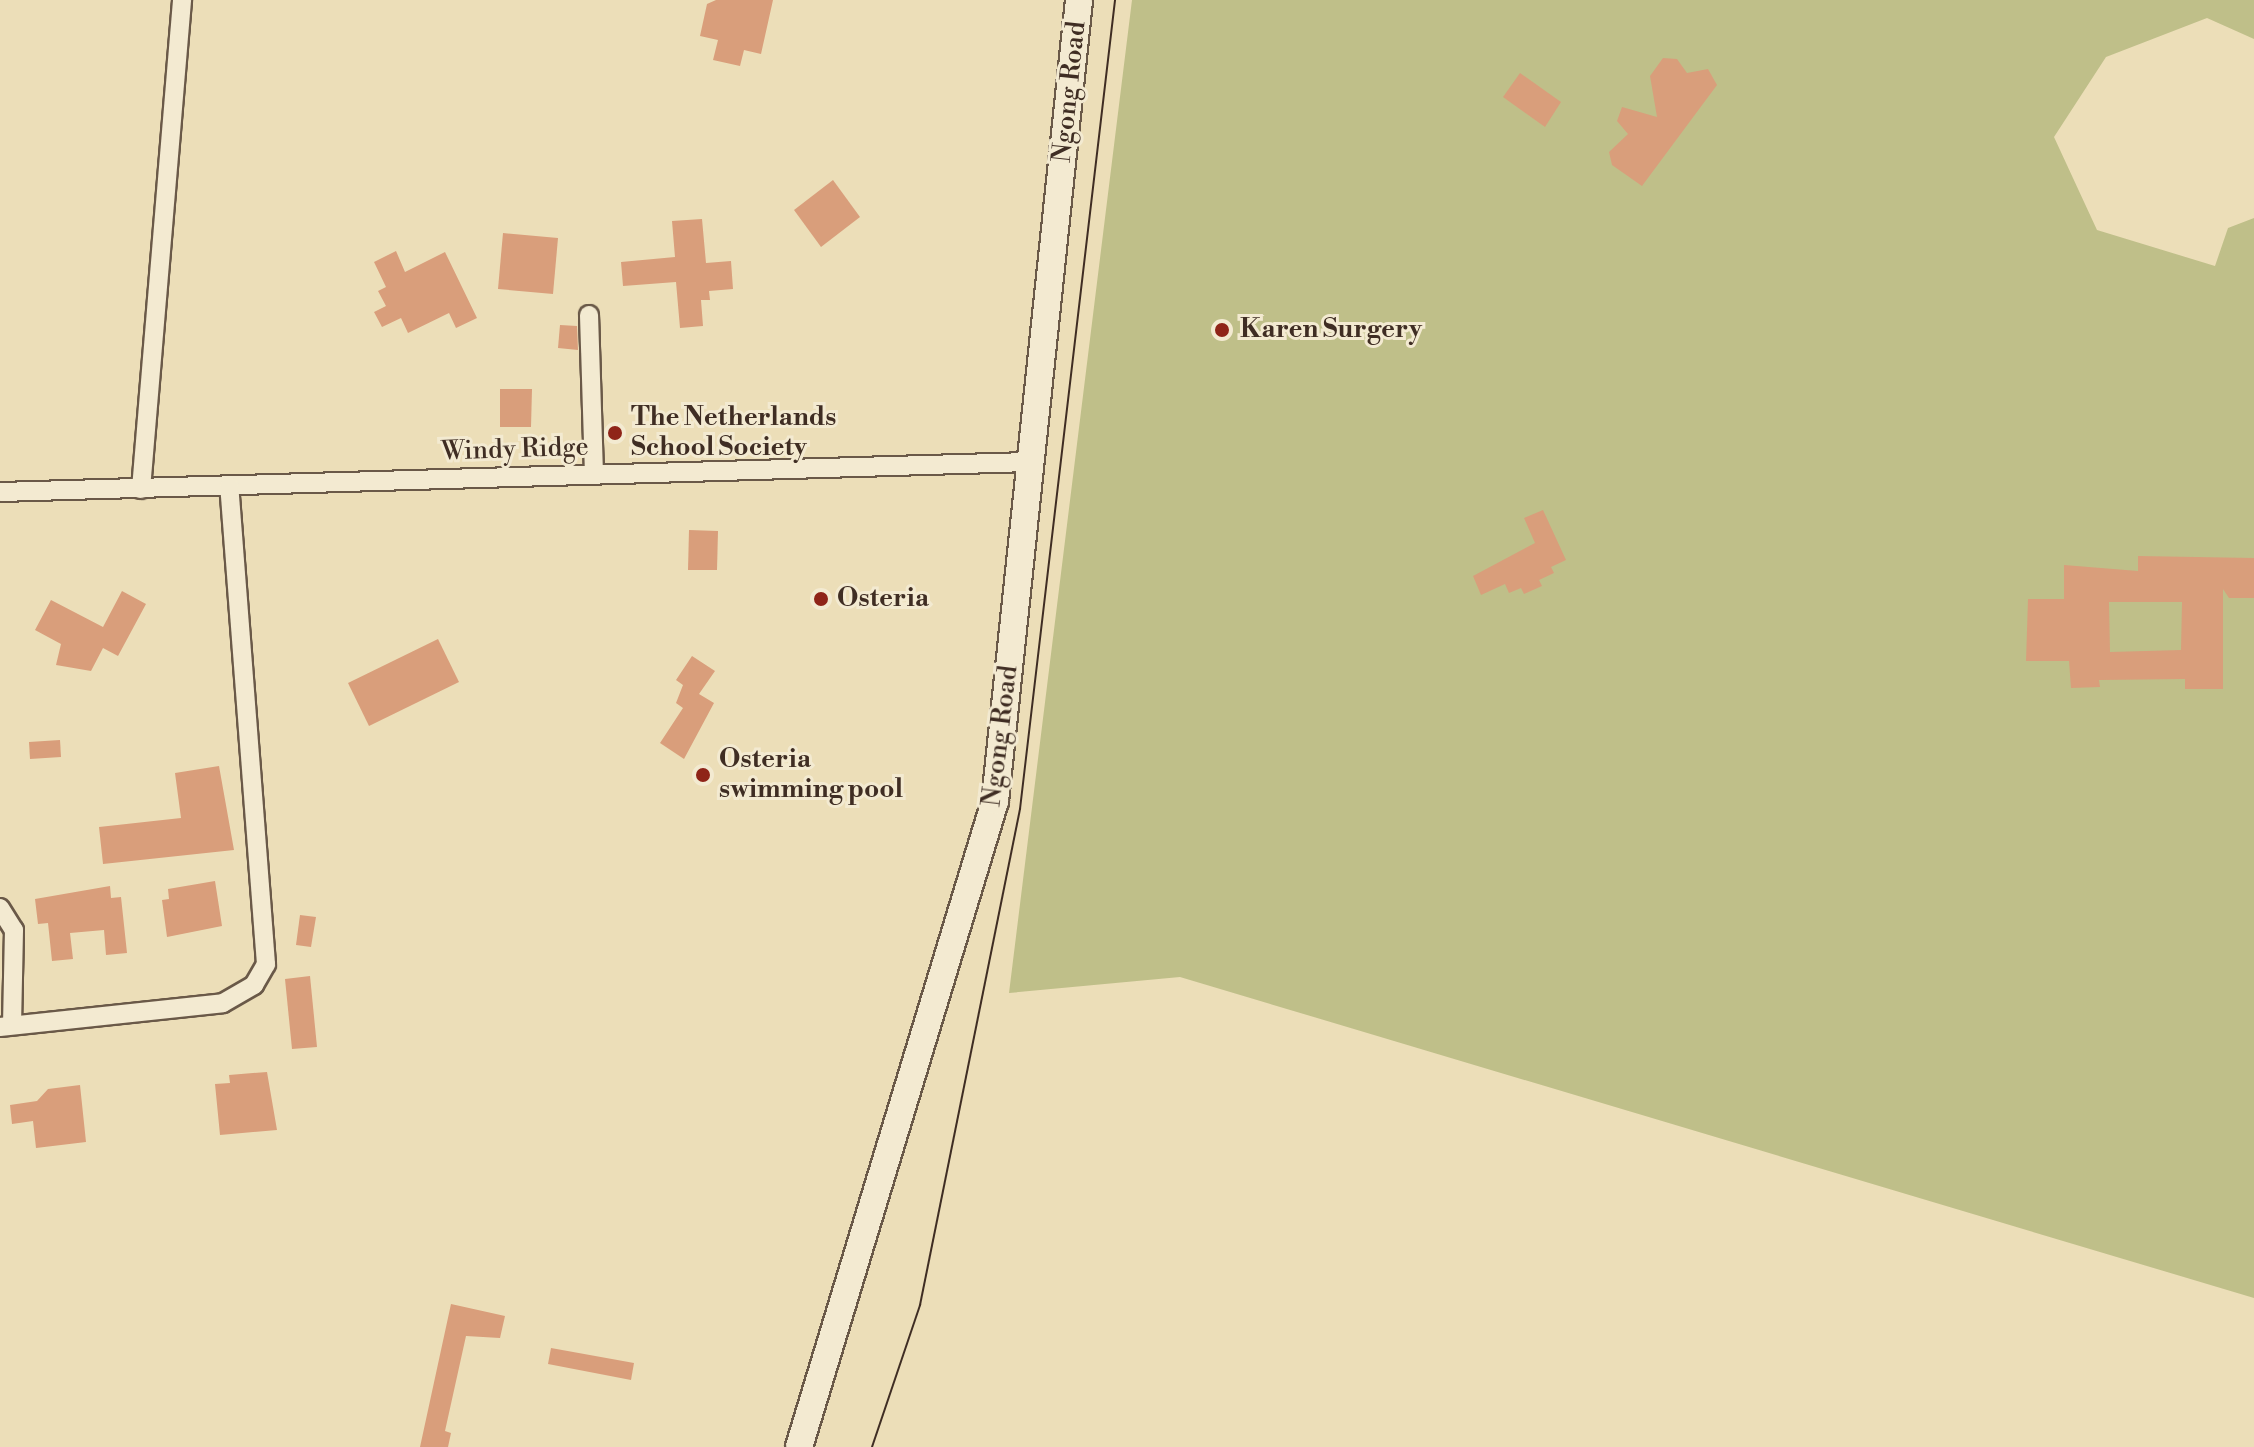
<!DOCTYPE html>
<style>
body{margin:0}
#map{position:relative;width:2254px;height:1447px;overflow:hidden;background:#ecdeb8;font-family:"Libre Bodoni",serif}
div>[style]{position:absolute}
.green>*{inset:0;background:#bfbf89}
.building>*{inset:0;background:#d99e7b}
.roads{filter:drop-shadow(2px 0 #6a5948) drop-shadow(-2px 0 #6a5948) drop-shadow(0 2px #6a5948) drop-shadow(0 -2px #6a5948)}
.street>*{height:18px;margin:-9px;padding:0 9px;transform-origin:9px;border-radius:9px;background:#f3ead1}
.secondary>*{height:26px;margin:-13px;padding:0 13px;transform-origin:13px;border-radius:13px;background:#f3ead1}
.tram>*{height:2px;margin:-1px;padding:0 1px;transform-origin:1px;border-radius:1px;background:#3f2d23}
.dots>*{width:22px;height:22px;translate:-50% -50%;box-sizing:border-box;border:4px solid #f3ead1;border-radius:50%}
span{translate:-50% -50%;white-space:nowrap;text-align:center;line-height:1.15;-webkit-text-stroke:6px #f3ead1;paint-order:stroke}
.street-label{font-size:26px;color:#3f2d23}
.poi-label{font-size:26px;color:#3f2d23;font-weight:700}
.left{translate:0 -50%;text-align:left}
</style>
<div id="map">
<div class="green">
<i style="clip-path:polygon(1132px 0,2254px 0,2254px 39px,2207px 18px,2106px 57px,2054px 137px,2097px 230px,2215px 266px,2228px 228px,2254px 218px,2254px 1298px,1180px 977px,1009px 993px)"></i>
</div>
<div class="building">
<i style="clip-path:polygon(716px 0,773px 0,761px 54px,744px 50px,740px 66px,713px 60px,718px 40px,700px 36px,707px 4px)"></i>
<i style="clip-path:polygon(1663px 58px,1677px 59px,1687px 73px,1708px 69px,1717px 85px,1642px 186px,1612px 165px,1609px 152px,1628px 134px,1617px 121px,1622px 107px,1657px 117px,1650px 76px)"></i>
<i style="clip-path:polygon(1520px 73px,1561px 102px,1545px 127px,1503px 97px)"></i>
<i style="clip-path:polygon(833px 180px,860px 217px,821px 247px,794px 210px)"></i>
<i style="clip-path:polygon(702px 219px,706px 263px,731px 261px,733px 289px,709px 291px,710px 300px,701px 300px,703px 326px,680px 328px,676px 282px,623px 286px,621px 262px,675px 257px,672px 221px)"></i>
<i style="clip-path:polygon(503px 233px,558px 238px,553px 294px,498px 289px)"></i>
<i style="clip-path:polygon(396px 251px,405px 272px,445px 252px,477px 318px,456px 328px,449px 313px,408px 333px,401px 318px,382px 327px,374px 312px,386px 306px,378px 291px,386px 287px,374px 262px)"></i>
<i style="clip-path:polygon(560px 325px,577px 326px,578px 350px,558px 348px)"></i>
<i style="clip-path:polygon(500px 389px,532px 389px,531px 427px,500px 427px)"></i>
<i style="clip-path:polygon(1543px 510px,1566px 560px,1551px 567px,1554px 573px,1539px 580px,1542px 586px,1524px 594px,1521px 588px,1509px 593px,1505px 584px,1481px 595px,1473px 576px,1535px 543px,1524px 518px)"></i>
<i style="clip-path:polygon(689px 530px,718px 531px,717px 570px,688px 570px)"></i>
<i style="clip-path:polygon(evenodd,2138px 556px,2254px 558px,2254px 598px,2229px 598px,2223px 589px,2223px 689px,2185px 689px,2185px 679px,2099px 680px,2100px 687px,2071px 688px,2069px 661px,2026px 661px,2028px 599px,2064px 599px,2064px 565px,2138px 571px,2138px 556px,2109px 602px,2182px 602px,2181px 650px,2110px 652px,2109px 602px)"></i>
<i style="clip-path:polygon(122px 591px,146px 604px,118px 656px,103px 648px,91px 671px,56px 665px,61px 644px,35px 630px,51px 600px,103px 627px)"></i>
<i style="clip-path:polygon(438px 639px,459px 682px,369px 726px,348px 683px)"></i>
<i style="clip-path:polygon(692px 656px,715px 671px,699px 694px,714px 703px,684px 759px,660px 743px,683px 708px,676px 703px,683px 685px,676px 680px)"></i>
<i style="clip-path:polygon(60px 740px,61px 757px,30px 759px,29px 742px)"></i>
<i style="clip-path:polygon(219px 766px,234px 850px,103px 864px,99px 827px,181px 818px,175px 773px)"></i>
<i style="clip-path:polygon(215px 881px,222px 926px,167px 937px,162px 900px,169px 899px,168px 889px)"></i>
<i style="clip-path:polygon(110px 886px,111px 898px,121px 897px,127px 953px,106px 955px,104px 930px,70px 933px,73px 959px,52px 961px,48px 923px,38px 924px,35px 899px)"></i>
<i style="clip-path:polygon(300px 915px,316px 917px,311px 947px,296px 945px)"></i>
<i style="clip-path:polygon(310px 976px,317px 1047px,292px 1049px,285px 979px)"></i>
<i style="clip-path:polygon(267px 1072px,277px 1130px,220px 1135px,215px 1084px,230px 1083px,229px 1075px)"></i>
<i style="clip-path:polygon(80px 1085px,86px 1142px,36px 1148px,33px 1121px,12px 1124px,10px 1105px,37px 1101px,48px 1089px)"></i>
<i style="clip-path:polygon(451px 1304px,505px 1316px,500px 1338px,466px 1336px,445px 1431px,451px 1433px,448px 1447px,420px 1447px)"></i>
<i style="clip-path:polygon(551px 1348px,634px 1363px,631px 1380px,548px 1364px)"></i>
</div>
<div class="roads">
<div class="street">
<i style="left:589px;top:315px;width:158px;rotate:88.2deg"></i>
<i style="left:141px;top:489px;width:491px;rotate:-85.2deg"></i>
<i style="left:0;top:492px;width:1032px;rotate:-1.67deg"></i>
<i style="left:0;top:908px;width:26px;rotate:58deg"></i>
<i style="left:14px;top:930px;width:95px;rotate:91.2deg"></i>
<i style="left:0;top:1027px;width:224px;rotate:-6.1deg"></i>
<i style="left:223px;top:1003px;width:36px;rotate:-30deg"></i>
<i style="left:254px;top:985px;width:24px;rotate:-60deg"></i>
<i style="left:266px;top:964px;width:479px;rotate:-94.4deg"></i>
</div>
<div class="secondary">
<i style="left:799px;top:1447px;width:675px;rotate:-73.12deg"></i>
<i style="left:995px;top:801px;width:805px;rotate:-84.01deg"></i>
</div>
</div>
<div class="tram">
<i style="left:872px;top:1447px;width:150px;rotate:-71.3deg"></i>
<i style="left:920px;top:1305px;width:506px;rotate:-78.6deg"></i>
<i style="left:1020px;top:809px;width:815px;rotate:-83.3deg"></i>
</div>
<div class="dots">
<i style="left:1222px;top:330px;background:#8f2418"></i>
<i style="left:615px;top:433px;background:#8f2418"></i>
<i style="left:821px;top:599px;background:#8f2418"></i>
<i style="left:703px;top:775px;background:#8f2418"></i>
</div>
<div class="street-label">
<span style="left:1070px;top:92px;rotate:-84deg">Ngong Road</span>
<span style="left:515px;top:450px;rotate:-2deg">Windy Ridge</span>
<span style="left:1001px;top:736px;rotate:-83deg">Ngong Road</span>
</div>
<div class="poi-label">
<span class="left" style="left:1240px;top:330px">Karen Surgery</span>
<span class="left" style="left:631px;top:433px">The Netherlands<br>School Society</span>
<span class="left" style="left:837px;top:599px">Osteria</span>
<span class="left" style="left:719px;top:775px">Osteria<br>swimming pool</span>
</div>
</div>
